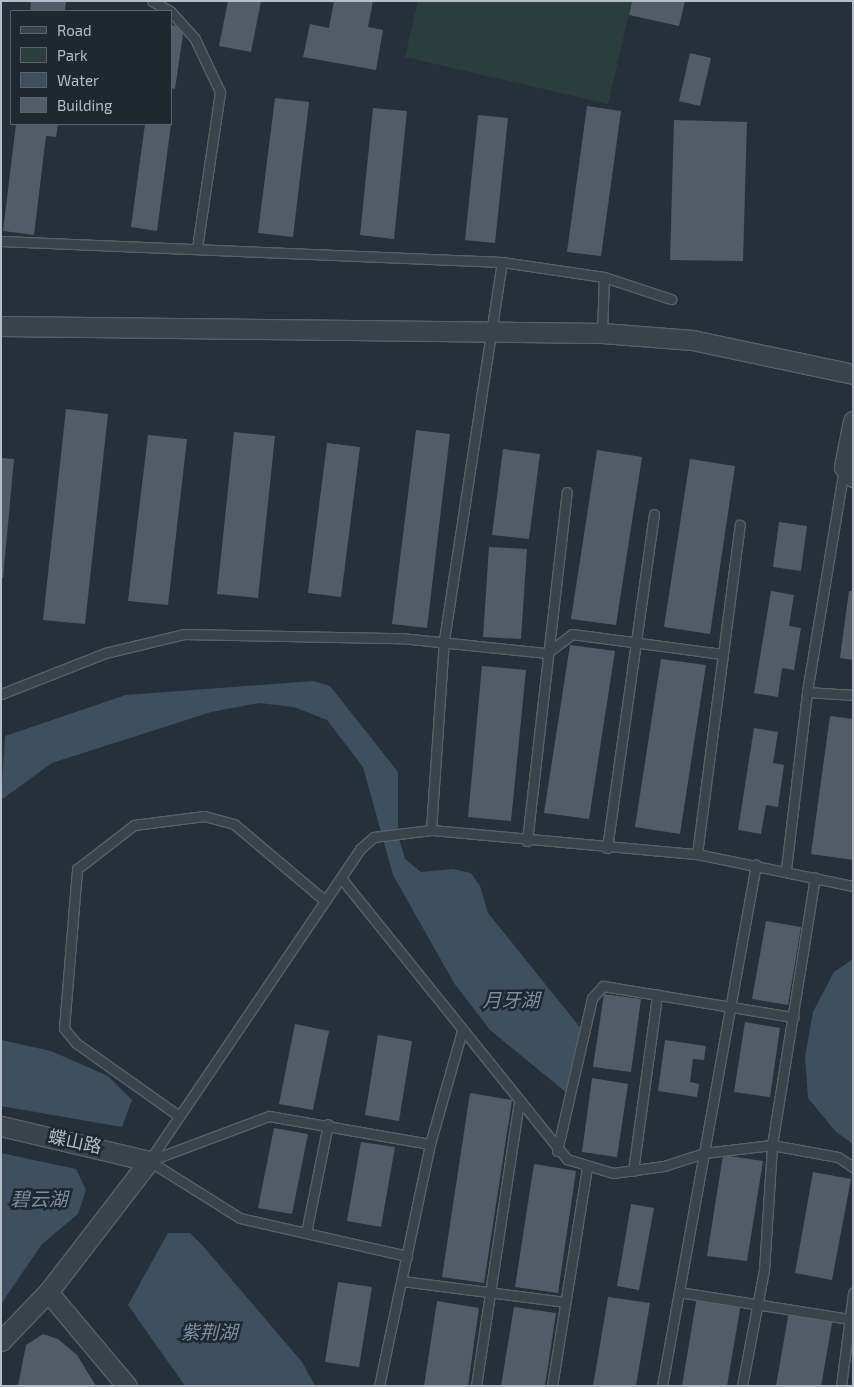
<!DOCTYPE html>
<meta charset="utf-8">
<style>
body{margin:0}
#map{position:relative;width:854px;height:1387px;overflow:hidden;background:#26303a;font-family:"Exo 2","Noto Sans SC",sans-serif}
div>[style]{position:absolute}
.green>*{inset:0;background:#2b3e3d}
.water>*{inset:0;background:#3e4f60}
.building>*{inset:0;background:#525c68}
.roads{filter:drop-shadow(1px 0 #586068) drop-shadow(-1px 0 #586068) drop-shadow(0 1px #586068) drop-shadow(0 -1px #586068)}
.service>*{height:9px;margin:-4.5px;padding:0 4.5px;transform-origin:4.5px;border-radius:4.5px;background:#3a424a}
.minor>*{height:19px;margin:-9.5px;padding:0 9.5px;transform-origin:9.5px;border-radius:9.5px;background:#3a424a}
span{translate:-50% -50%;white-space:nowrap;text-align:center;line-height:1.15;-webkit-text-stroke:5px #1f272f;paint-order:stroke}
.street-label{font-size:18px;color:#b6bdc6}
.water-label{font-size:19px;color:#7a8fa5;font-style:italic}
.frame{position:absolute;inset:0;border:2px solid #b6bdc6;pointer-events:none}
.legend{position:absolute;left:10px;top:10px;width:162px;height:115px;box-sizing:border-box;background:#1f272f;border:1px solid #5b636b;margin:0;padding:6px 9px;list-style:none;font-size:15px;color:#b6bdc6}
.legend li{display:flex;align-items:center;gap:10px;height:25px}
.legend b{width:25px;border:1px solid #5b636b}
</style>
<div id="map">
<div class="green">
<i style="clip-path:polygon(418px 1px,632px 1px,608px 104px,405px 57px)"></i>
</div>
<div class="water">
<i style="clip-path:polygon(313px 681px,330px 686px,398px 772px,398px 835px,405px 859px,421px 872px,453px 869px,471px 873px,480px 886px,488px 913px,583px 1031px,568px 1094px,490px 1030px,454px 983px,393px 875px,363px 767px,327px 720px,294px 707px,259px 703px,211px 712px,52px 763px,1px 800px,5px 736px,126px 695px)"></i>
<i style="clip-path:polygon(853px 959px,853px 1144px,836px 1132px,808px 1098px,805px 1057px,813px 1012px,834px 972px)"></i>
<i style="clip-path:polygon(1px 1040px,51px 1051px,108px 1076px,132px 1100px,122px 1127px,1px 1106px)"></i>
<i style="clip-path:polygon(1px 1153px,76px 1169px,86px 1190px,78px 1214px,42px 1244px,1px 1304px)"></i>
<i style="clip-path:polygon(168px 1233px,190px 1233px,203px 1246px,302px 1362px,315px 1386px,185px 1386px,128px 1305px)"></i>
</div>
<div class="building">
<i style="clip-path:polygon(31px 1px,66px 1px,65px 11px,30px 11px)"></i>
<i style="clip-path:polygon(228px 1px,261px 1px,251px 52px,219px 46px)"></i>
<i style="clip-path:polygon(334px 1px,373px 1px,368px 27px,383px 30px,376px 70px,303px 57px,310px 24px,329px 28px)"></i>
<i style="clip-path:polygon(632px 1px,685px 1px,679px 26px,629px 15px)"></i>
<i style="clip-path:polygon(171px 25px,184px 27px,175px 89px,171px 88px)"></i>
<i style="clip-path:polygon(690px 53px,711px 58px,700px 106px,679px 101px)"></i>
<i style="clip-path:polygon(275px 98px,309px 102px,293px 237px,258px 233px)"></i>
<i style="clip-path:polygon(587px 106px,621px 111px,601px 256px,567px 252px)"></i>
<i style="clip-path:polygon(373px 108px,407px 111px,394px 239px,360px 235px)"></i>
<i style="clip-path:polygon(478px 115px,508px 118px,495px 243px,465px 240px)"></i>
<i style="clip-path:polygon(674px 120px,747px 122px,743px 261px,670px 260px)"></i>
<i style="clip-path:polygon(16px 124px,58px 124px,56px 137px,46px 136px,34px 235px,3px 231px)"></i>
<i style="clip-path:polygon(145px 124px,171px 124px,157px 231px,131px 227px)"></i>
<i style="clip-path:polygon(66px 409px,108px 414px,85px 624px,43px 620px)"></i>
<i style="clip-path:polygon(416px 430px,450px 434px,427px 628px,392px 624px)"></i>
<i style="clip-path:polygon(234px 432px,275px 436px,258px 598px,217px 594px)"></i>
<i style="clip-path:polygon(148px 435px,187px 439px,168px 605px,128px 601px)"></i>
<i style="clip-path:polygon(327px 443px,360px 447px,341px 597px,308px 593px)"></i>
<i style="clip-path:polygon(503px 449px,540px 454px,529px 539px,492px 535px)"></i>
<i style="clip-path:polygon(597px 450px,642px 457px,616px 625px,571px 619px)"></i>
<i style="clip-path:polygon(1px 458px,14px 459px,3px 578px,1px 578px)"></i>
<i style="clip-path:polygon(690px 459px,735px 466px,710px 634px,664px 627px)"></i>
<i style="clip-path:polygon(779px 522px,807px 526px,801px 571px,773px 567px)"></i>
<i style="clip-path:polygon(489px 547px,527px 549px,521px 639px,483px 637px)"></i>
<i style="clip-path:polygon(771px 591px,794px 595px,789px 626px,801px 628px,794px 670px,782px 668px,778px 697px,754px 693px)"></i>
<i style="clip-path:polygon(849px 591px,853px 591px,853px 660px,840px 658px)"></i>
<i style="clip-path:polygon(570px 645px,615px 651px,589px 819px,544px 813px)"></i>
<i style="clip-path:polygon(661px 659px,706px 665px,680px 834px,635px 827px)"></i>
<i style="clip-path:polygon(482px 666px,526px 670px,511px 821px,468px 817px)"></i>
<i style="clip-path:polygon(830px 716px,853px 719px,853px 860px,811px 854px)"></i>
<i style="clip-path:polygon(754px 728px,778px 732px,773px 763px,784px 765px,778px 807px,766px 805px,761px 834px,738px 830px)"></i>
<i style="clip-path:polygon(766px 921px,801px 927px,788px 1005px,752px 999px)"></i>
<i style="clip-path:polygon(604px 994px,641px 999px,631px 1072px,593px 1067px)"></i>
<i style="clip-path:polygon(745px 1022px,780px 1028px,770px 1097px,734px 1092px)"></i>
<i style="clip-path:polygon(295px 1024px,329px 1031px,313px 1110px,279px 1104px)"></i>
<i style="clip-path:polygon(378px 1035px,412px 1041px,399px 1121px,365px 1115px)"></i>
<i style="clip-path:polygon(665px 1040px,706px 1046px,704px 1060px,693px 1059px,690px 1082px,699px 1084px,697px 1097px,658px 1091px)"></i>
<i style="clip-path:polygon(592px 1078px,628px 1084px,617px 1157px,582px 1152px)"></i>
<i style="clip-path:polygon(470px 1093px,512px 1100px,484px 1283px,442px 1277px)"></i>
<i style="clip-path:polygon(274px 1128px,308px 1134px,292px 1214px,258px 1208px)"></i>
<i style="clip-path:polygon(361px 1142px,395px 1147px,381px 1227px,347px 1221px)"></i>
<i style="clip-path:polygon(723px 1155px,763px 1161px,747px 1261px,707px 1256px)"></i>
<i style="clip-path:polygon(534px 1164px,576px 1171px,558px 1293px,515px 1287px)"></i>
<i style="clip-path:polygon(813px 1172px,851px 1179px,832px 1280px,795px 1273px)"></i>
<i style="clip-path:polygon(631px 1204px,654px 1208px,639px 1290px,617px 1286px)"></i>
<i style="clip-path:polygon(338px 1282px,372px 1287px,359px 1367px,325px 1362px)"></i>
<i style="clip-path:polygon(697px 1296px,741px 1303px,727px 1386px,682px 1386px)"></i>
<i style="clip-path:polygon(608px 1297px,650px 1303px,636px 1386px,593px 1386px)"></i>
<i style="clip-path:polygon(437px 1301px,479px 1308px,468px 1386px,424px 1386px)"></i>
<i style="clip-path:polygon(514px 1307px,556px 1313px,545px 1386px,501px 1386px)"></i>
<i style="clip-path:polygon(789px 1311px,833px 1318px,821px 1386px,776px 1386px)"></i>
<i style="clip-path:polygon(43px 1334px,58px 1339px,77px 1355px,96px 1386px,18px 1386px,26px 1345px)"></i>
</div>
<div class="roads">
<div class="service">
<i style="left:152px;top:1px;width:21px;rotate:29deg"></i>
<i style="left:171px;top:12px;width:36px;rotate:48deg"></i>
<i style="left:195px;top:39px;width:59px;rotate:64.7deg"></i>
<i style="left:220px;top:92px;width:158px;rotate:98.4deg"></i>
<i style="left:1px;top:241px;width:501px;rotate:2.4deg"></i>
<i style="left:502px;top:262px;width:103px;rotate:8.4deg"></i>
<i style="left:604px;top:277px;width:71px;rotate:18.2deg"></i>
<i style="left:602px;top:333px;width:56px;rotate:-88deg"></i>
<i style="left:807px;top:692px;width:46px;rotate:3.7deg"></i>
<i style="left:1px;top:694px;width:112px;rotate:-21.5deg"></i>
<i style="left:105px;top:653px;width:81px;rotate:-13.5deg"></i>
<i style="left:184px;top:634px;width:217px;rotate:1.1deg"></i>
<i style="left:401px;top:638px;width:147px;rotate:5.9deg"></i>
<i style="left:547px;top:653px;width:31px;rotate:-37deg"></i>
<i style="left:572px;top:634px;width:151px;rotate:7.6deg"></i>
<i style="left:431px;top:830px;width:267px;rotate:5.2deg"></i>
<i style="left:697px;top:854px;width:159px;rotate:11.6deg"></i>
<i style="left:527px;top:841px;width:351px;rotate:-83.5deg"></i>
<i style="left:607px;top:848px;width:337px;rotate:-82deg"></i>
<i style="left:697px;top:854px;width:332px;rotate:-82.6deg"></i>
<i style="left:786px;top:869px;width:178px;rotate:-83.2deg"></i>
<i style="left:807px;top:692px;width:226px;rotate:-80.6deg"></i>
<i style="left:341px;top:878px;width:361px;rotate:51.2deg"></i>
<i style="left:567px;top:1159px;width:48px;rotate:16.9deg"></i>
<i style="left:613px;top:1173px;width:51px;rotate:-7.8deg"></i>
<i style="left:664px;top:1166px;width:42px;rotate:-18deg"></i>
<i style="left:704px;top:1153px;width:68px;rotate:-6.7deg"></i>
<i style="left:772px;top:1145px;width:67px;rotate:10.3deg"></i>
<i style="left:838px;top:1157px;width:18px;rotate:34deg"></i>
<i style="left:179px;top:1116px;width:126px;rotate:-144.7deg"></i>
<i style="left:76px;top:1043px;width:19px;rotate:-129deg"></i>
<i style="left:64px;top:1028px;width:160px;rotate:-85.3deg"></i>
<i style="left:77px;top:869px;width:72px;rotate:-37.7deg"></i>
<i style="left:134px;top:825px;width:71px;rotate:-7.3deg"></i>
<i style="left:204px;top:816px;width:31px;rotate:15deg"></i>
<i style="left:234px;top:824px;width:119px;rotate:40.2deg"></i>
<i style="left:557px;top:1151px;width:157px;rotate:-77.1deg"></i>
<i style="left:592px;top:998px;width:16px;rotate:-47deg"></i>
<i style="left:603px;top:986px;width:193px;rotate:9.3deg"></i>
<i style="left:149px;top:1161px;width:377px;rotate:-55.9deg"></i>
<i style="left:360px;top:849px;width:18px;rotate:-41deg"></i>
<i style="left:374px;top:837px;width:57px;rotate:-7deg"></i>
<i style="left:431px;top:830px;width:190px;rotate:-86.1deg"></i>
<i style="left:444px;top:640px;width:382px;rotate:-81.3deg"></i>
<i style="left:633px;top:1171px;width:178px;rotate:-82.2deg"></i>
<i style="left:306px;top:1233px;width:111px;rotate:-78.6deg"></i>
<i style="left:407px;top:1256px;width:171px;rotate:-167.2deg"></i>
<i style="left:240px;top:1218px;width:107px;rotate:-147.9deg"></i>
<i style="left:149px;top:1161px;width:128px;rotate:-20.6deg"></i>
<i style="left:269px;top:1116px;width:163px;rotate:9.9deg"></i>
<i style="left:402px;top:1281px;width:164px;rotate:7.3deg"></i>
<i style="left:679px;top:1292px;width:172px;rotate:9deg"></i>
<i style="left:379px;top:1386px;width:247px;rotate:-78.1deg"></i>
<i style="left:430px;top:1144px;width:117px;rotate:-74.2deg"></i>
<i style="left:476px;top:1386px;width:287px;rotate:-81.4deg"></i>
<i style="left:552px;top:1386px;width:222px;rotate:-80.9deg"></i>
<i style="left:662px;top:1386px;width:530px;rotate:-79.79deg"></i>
<i style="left:742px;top:1386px;width:118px;rotate:-79.3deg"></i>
<i style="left:764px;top:1270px;width:125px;rotate:-86.3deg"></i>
<i style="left:772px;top:1145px;width:271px;rotate:-80.9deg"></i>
<i style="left:841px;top:1386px;width:94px;rotate:-82.6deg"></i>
</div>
<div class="minor">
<i style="left:1px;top:326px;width:601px;rotate:0.67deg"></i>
<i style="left:602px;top:333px;width:90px;rotate:4.4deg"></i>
<i style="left:692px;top:340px;width:165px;rotate:11.9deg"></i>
<i style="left:853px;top:421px;width:47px;rotate:101.1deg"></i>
<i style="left:844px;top:467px;width:13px;rotate:48deg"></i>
<i style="left:1px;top:1126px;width:152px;rotate:13.3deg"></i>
<i style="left:149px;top:1161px;width:165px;rotate:127.6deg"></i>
<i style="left:48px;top:1292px;width:68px;rotate:133.8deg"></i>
<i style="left:48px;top:1292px;width:123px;rotate:50deg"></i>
</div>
</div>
<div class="street-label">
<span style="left:75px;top:1141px;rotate:12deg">蝶山路</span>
</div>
<div class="water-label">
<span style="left:511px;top:1000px">月牙湖</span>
<span style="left:39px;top:1199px">碧云湖</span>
<span style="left:209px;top:1332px">紫荆湖</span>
</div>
<div class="frame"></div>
<ul class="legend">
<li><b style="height:6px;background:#3a424a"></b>Road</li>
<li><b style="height:14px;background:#2b3e3d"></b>Park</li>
<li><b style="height:14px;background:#3e4f60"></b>Water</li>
<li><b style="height:14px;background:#525c68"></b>Building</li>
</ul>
</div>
